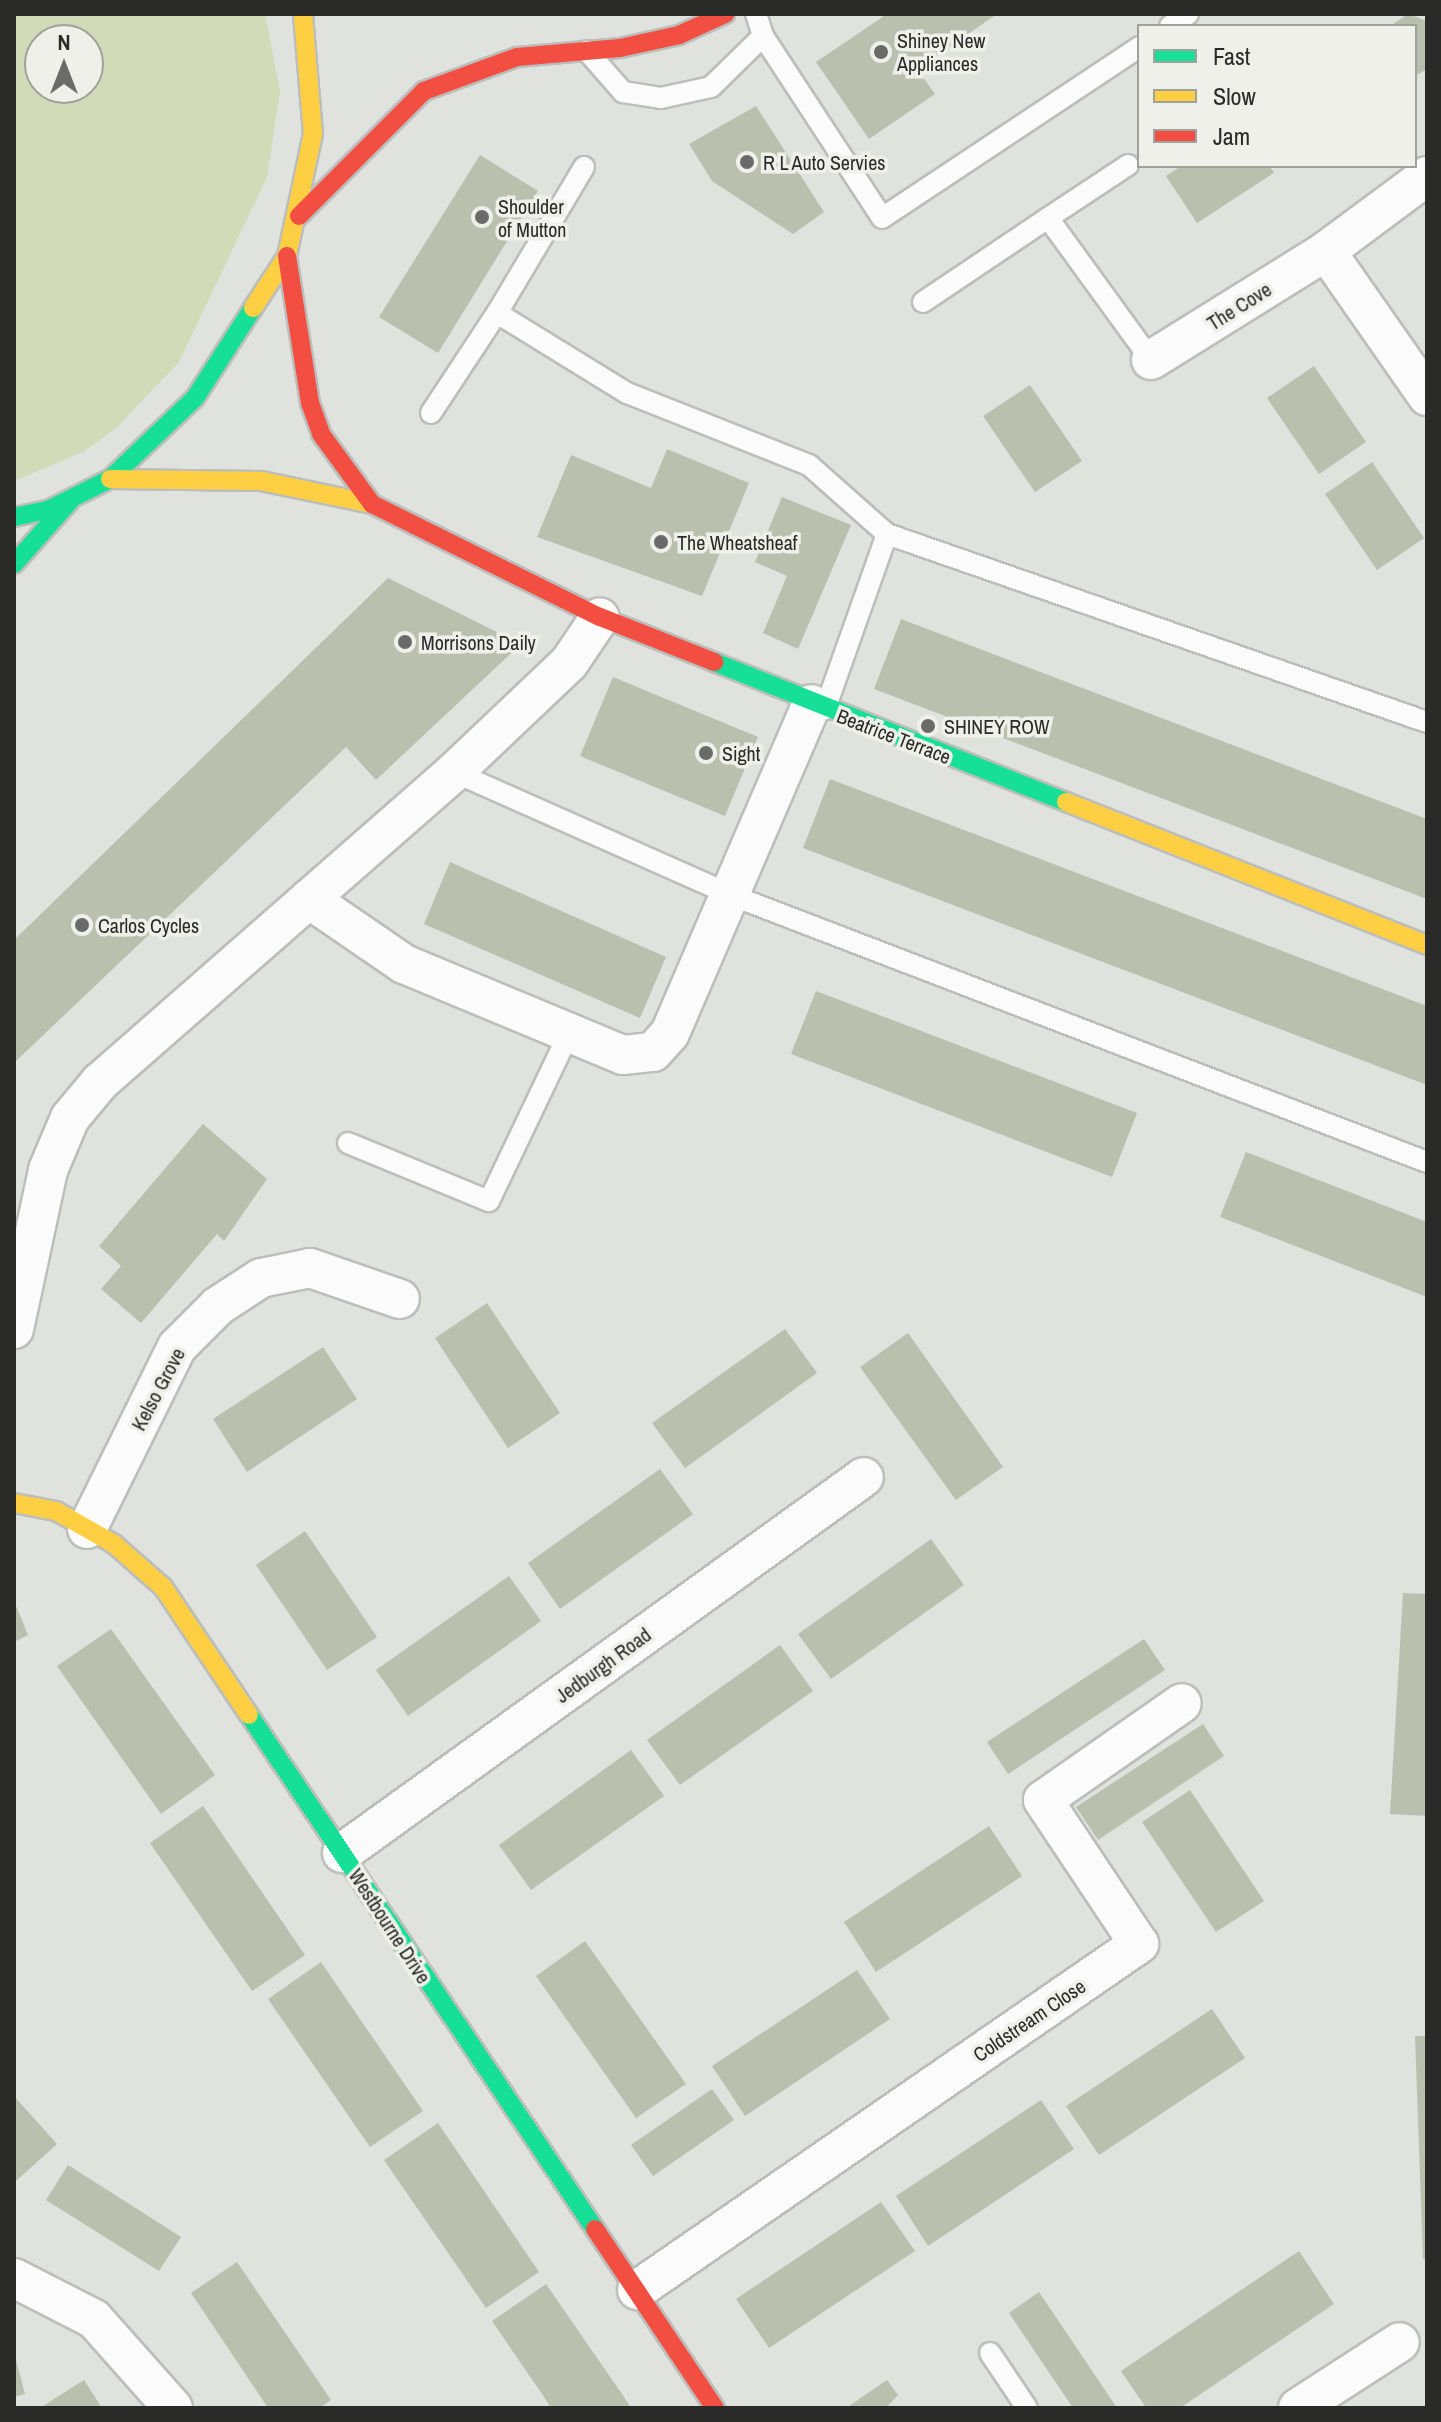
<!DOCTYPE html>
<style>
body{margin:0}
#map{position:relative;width:1441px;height:2422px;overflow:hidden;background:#e0e2de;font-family:"Archivo Narrow",sans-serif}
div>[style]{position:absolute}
.green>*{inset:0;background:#d2dab7}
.building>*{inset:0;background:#bbbfae}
.roads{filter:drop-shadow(2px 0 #bcbebb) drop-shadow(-2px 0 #bcbebb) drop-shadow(0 2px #bcbebb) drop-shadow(0 -2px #bcbebb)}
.lane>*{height:20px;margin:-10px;padding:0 10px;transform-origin:10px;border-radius:10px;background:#fafbfa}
.street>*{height:38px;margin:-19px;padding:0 19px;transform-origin:19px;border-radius:19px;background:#fafbfa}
.fast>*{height:18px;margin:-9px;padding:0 9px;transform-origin:9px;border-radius:9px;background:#16e098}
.slow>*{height:18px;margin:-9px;padding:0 9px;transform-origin:9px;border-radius:9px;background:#ffcf43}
.jam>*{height:18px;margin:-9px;padding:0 9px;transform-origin:9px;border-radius:9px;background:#f24e42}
.dots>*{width:22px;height:22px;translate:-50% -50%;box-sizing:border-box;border:4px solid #eff0ea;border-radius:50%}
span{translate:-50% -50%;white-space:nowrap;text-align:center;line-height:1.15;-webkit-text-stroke:7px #eff0ea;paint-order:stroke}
.poi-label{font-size:20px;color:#2a2a28}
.left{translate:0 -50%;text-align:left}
.street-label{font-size:20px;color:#2a2a28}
.frame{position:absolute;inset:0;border:16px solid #2a2a28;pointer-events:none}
.legend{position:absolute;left:1137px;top:24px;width:280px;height:144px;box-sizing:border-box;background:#eff0ea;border:2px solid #a0a19c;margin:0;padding:10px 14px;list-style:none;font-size:24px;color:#2a2a28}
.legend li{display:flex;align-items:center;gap:16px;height:40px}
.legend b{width:40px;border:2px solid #a0a19c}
.north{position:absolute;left:24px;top:24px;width:80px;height:80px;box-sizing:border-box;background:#eff0ea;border:2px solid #a0a19c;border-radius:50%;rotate:0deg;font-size:22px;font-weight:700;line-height:32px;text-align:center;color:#2a2a28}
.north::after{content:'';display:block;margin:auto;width:28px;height:36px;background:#6a6a68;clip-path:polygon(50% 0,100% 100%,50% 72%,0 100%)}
</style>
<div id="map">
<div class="green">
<i style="clip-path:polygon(evenodd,14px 14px,265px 14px,280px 91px,267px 177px,179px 362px,116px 428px,83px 452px,14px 481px,14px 14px,40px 40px,88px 40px,88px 88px,40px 88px,40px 40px)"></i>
</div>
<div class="building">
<i style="clip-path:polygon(887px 14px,997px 14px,917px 69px,935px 94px,869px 139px,816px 62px)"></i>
<i style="clip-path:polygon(1408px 14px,1427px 21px,1427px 69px,1415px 76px,1415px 26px,1390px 26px)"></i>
<i style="clip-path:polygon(756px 106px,824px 212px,793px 234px,712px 181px,689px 144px)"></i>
<i style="clip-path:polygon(480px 155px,538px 191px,438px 353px,379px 317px)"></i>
<i style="clip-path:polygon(1181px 166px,1270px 166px,1274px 173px,1197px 223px,1166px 176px)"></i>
<i style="clip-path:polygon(1314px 366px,1366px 442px,1319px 474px,1267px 398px)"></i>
<i style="clip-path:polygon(1030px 385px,1082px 461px,1035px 492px,983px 416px)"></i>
<i style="clip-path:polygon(667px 449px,749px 483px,702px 596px,537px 537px,571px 455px,651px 488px)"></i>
<i style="clip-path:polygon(1372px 462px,1424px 538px,1377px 570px,1325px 494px)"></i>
<i style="clip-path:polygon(782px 497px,851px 525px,798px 649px,763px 633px,787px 576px,755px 562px)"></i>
<i style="clip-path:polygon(388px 578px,521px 644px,376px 780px,346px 747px,14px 1063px,14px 940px)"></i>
<i style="clip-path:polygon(901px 619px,1427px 819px,1427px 899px,874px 689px)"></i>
<i style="clip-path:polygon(613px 677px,758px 737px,725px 816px,580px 756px)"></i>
<i style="clip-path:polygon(830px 779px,1427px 1006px,1427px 1085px,803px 848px)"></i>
<i style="clip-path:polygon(450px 862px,666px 957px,640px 1018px,424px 924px)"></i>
<i style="clip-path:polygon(816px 991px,1137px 1113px,1112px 1177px,791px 1054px)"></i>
<i style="clip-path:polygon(203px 1124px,267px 1179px,224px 1241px,217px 1234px,141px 1323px,101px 1289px,121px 1266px,99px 1246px)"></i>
<i style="clip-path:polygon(1246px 1152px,1427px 1222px,1427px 1297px,1220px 1217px)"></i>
<i style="clip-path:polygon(487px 1303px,560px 1413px,508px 1448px,435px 1338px)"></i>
<i style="clip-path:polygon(785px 1329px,817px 1373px,685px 1468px,652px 1423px)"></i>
<i style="clip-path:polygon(908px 1333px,1003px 1467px,956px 1500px,860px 1367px)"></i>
<i style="clip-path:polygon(323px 1347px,357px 1399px,247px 1472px,213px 1419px)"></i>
<i style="clip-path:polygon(660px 1469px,693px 1514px,560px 1609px,528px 1563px)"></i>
<i style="clip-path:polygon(305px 1531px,377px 1637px,327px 1670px,256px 1565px)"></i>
<i style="clip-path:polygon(931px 1539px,964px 1585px,831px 1679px,798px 1634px)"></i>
<i style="clip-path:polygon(509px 1576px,541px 1621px,408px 1716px,376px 1670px)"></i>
<i style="clip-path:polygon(1403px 1593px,1427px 1594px,1427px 1816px,1390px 1814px)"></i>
<i style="clip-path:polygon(14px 1601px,28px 1635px,14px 1642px)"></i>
<i style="clip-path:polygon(111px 1629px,215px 1775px,161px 1814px,57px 1666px)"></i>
<i style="clip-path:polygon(1144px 1639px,1165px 1670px,1008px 1774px,987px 1742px)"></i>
<i style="clip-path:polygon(780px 1645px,813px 1691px,680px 1785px,647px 1740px)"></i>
<i style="clip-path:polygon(1203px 1724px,1224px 1756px,1098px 1840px,1076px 1807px)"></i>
<i style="clip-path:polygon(631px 1750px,664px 1796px,531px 1890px,499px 1845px)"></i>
<i style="clip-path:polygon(1190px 1790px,1264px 1901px,1216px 1932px,1142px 1822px)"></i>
<i style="clip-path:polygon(203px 1806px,305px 1955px,252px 1991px,150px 1843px)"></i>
<i style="clip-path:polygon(989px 1826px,1022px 1876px,876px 1972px,844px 1922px)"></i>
<i style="clip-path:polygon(585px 1941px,686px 2084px,636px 2118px,536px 1976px)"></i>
<i style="clip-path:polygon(321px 1962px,423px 2111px,370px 2147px,268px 1999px)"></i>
<i style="clip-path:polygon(857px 1970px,890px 2019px,745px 2116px,712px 2066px)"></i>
<i style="clip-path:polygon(1212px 2009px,1245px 2058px,1099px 2155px,1066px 2106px)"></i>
<i style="clip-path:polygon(1415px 2036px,1427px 2036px,1427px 2259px,1423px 2259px)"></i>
<i style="clip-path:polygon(712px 2089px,734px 2120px,653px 2176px,631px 2145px)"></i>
<i style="clip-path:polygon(14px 2096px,57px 2144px,16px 2181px,14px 2179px)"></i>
<i style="clip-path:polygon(1041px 2100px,1074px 2149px,928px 2246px,896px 2196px)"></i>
<i style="clip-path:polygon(438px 2123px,539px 2272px,486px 2308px,384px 2160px)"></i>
<i style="clip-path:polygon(68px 2165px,181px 2237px,159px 2271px,46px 2200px)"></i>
<i style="clip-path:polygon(881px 2202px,915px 2251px,769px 2348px,736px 2299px)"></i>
<i style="clip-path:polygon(1299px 2251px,1334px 2304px,1180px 2408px,1146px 2408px,1121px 2371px)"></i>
<i style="clip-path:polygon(237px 2262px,331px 2400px,319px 2408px,268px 2408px,191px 2293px)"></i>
<i style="clip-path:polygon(546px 2284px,624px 2397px,631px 2408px,551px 2408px,544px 2397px,492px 2321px)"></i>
<i style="clip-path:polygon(1039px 2292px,1117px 2408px,1073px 2408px,1009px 2313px)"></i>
<i style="clip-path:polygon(14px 2352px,25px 2394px,14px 2397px)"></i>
<i style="clip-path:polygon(84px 2380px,102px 2408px,40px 2408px)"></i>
<i style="clip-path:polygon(887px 2380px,898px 2395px,886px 2408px,846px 2408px)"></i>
</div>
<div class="roads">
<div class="lane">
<i style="left:756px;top:14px;width:23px;rotate:72deg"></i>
<i style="left:763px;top:36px;width:217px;rotate:56.8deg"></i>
<i style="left:882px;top:218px;width:309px;rotate:-33.6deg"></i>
<i style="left:1170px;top:26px;width:22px;rotate:-34deg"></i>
<i style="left:587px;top:51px;width:55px;rotate:48.7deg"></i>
<i style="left:623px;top:92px;width:38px;rotate:9deg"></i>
<i style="left:661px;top:98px;width:51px;rotate:-12.4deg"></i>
<i style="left:711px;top:87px;width:73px;rotate:-44.4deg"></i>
<i style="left:584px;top:167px;width:170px;rotate:120.8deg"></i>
<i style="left:497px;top:313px;width:153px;rotate:31.6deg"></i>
<i style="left:627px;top:393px;width:196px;rotate:21.6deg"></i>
<i style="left:809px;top:465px;width:104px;rotate:41.5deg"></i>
<i style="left:887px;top:534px;width:186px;rotate:109.5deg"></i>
<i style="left:1048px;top:218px;width:96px;rotate:-33.5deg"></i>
<i style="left:923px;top:302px;width:151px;rotate:-33.9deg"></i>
<i style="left:1048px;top:218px;width:175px;rotate:54deg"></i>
<i style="left:431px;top:413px;width:120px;rotate:-56.6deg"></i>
<i style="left:887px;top:534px;width:572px;rotate:19.2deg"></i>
<i style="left:454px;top:772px;width:303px;rotate:23.9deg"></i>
<i style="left:731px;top:895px;width:745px;rotate:20.99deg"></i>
<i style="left:348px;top:1143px;width:152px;rotate:22.4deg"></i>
<i style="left:489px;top:1201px;width:186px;rotate:-64.5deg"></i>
<i style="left:990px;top:2353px;width:66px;rotate:56.1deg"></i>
</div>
<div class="street">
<i style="left:1427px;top:176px;width:126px;rotate:143.4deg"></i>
<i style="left:1326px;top:251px;width:177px;rotate:55.1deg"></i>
<i style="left:1151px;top:360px;width:206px;rotate:-31.9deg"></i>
<i style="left:309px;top:899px;width:115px;rotate:34.4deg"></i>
<i style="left:404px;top:964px;width:237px;rotate:22.6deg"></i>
<i style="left:623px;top:1055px;width:30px;rotate:-6deg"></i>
<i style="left:653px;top:1052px;width:25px;rotate:-48deg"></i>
<i style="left:670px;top:1033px;width:358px;rotate:-66.7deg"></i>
<i style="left:14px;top:1329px;width:163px;rotate:-77.9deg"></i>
<i style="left:48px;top:1170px;width:56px;rotate:-67.1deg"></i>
<i style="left:70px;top:1118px;width:47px;rotate:-50.2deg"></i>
<i style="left:100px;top:1082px;width:471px;rotate:-41.2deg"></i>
<i style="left:454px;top:772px;width:158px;rotate:-43.5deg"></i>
<i style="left:569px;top:663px;width:55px;rotate:-56deg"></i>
<i style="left:87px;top:1529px;width:203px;rotate:-63.7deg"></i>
<i style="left:177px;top:1347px;width:58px;rotate:-45deg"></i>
<i style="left:218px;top:1306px;width:51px;rotate:-33.1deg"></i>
<i style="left:261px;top:1278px;width:50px;rotate:-11.5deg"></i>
<i style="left:310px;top:1268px;width:95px;rotate:19deg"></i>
<i style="left:342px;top:1853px;width:643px;rotate:-35.77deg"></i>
<i style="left:14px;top:2278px;width:90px;rotate:27.1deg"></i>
<i style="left:94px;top:2319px;width:119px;rotate:48.4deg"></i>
<i style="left:637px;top:2290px;width:610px;rotate:-34.58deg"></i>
<i style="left:1139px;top:1944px;width:173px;rotate:-123.7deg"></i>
<i style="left:1043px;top:1800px;width:169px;rotate:-34.9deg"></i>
<i style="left:1298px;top:2408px;width:121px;rotate:-32.9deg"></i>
</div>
<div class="fast">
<i style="left:14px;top:517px;width:35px;rotate:-12deg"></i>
<i style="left:48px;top:510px;width:69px;rotate:-26.6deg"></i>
<i style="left:110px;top:479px;width:117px;rotate:-43.6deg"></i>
<i style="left:195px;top:398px;width:107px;rotate:-57.2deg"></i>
<i style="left:14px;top:564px;width:84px;rotate:-48.4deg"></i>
<i style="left:714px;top:662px;width:379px;rotate:21.7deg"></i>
<i style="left:249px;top:1715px;width:620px;rotate:56.05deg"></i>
</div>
<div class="slow">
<i style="left:253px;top:308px;width:62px;rotate:-56.8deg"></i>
<i style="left:287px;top:256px;width:125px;rotate:-78deg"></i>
<i style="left:313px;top:134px;width:120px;rotate:-94.8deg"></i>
<i style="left:110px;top:479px;width:151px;rotate:0.8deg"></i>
<i style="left:261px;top:481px;width:113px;rotate:11.7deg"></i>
<i style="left:1066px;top:802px;width:388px;rotate:21.6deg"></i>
<i style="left:14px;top:1503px;width:43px;rotate:10.8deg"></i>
<i style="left:56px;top:1511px;width:67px;rotate:29.6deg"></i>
<i style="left:114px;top:1544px;width:65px;rotate:41.3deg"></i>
<i style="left:163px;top:1587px;width:154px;rotate:56.1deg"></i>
</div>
<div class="jam">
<i style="left:299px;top:216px;width:177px;rotate:-45deg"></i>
<i style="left:424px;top:91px;width:99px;rotate:-20.1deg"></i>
<i style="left:517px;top:57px;width:103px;rotate:-5deg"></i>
<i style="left:620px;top:48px;width:60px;rotate:-12.4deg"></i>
<i style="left:679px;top:35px;width:51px;rotate:-24.5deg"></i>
<i style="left:287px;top:256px;width:149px;rotate:81.1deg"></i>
<i style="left:310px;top:403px;width:33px;rotate:70deg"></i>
<i style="left:321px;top:434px;width:87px;rotate:53.9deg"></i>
<i style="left:372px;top:504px;width:254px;rotate:26.4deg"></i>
<i style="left:600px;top:617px;width:123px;rotate:21.5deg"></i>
<i style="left:595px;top:2229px;width:216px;rotate:56.2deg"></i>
</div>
</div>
<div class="dots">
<i style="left:881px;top:52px;background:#6a6a68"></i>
<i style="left:747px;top:162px;background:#6a6a68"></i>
<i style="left:482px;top:217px;background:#6a6a68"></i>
<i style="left:661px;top:542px;background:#6a6a68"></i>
<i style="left:405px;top:642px;background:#6a6a68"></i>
<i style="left:928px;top:726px;background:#6a6a68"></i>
<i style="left:706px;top:753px;background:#6a6a68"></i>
<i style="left:82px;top:925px;background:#6a6a68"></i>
</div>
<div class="poi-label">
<span class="left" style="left:897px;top:52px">Shiney New<br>Appliances</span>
<span class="left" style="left:763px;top:162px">R L Auto Servies</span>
<span class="left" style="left:498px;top:218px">Shoulder<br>of Mutton</span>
<span class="left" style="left:677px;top:542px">The Wheatsheaf</span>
<span class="left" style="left:421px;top:642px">Morrisons Daily</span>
<span class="left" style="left:944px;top:726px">SHINEY ROW</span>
<span class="left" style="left:722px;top:753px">Sight</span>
<span class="left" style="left:98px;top:925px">Carlos Cycles</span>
</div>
<div class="street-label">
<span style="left:1239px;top:306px;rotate:-32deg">The Cove</span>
<span style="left:894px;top:736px;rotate:21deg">Beatrice Terrace</span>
<span style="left:158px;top:1389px;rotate:-62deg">Kelso Grove</span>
<span style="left:603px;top:1665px;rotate:-36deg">Jedburgh Road</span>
<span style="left:390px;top:1926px;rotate:57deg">Westbourne Drive</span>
<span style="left:1029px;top:2020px;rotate:-34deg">Coldstream Close</span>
</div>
<div class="frame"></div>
<ul class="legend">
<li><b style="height:10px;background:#16e098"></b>Fast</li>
<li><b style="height:10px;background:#ffcf43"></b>Slow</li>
<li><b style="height:10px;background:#f24e42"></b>Jam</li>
</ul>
<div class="north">N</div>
</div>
